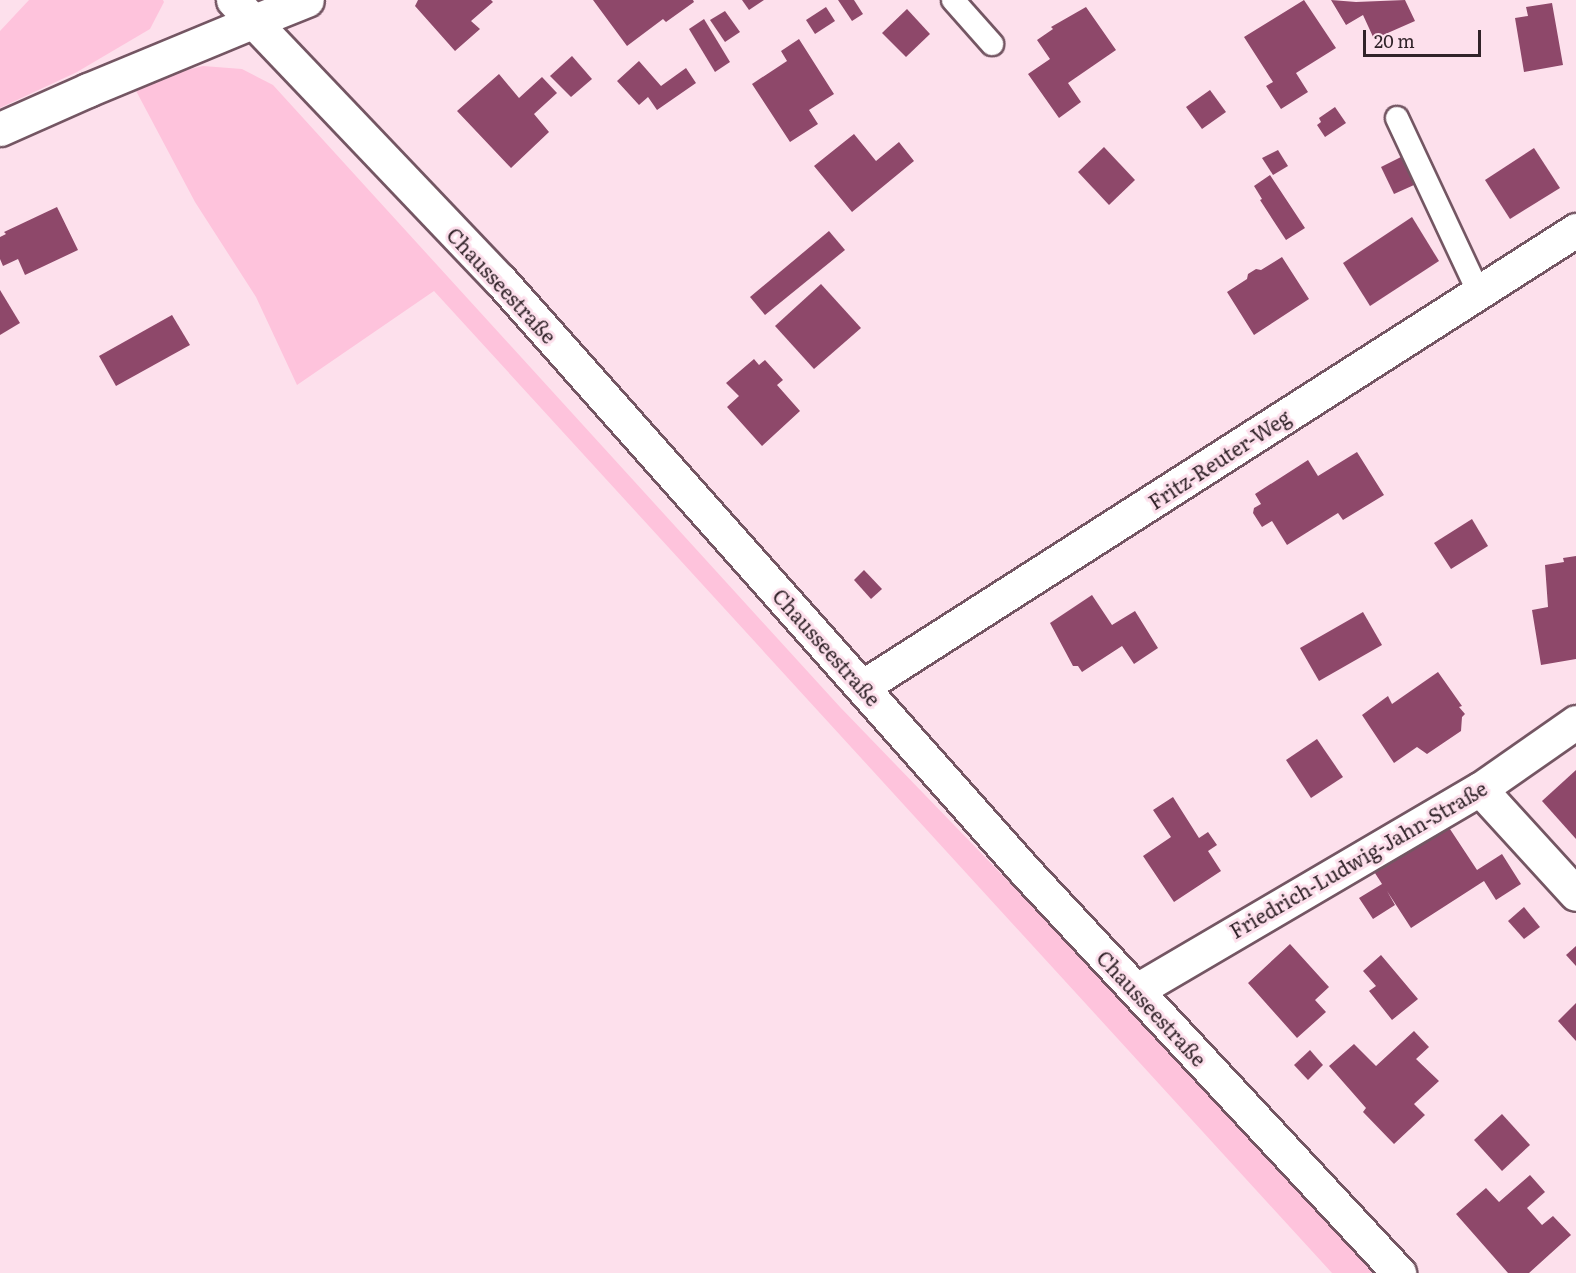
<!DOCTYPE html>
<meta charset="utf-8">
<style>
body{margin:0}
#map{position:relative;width:1576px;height:1273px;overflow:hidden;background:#fde0ec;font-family:Literata,serif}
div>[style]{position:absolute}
.green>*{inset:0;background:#fec3dc}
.building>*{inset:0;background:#8e486a}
.roads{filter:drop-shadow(2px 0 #745663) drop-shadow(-2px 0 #745663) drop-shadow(0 2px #745663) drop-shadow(0 -2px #745663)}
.service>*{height:22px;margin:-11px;padding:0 11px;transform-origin:11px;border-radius:11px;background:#fff}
.minor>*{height:33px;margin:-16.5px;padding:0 16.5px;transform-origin:16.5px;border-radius:16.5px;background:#fff}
.tertiary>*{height:33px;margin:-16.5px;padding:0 16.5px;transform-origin:16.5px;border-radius:16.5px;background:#fff}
.secondary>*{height:33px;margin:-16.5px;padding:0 16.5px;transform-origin:16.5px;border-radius:16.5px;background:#fff}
span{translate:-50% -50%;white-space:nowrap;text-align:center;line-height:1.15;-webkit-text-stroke:6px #fde0ec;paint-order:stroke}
.street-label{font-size:20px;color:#312329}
.scale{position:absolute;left:1363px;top:30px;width:118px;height:27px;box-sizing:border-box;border:3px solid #312329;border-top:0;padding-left:8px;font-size:18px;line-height:21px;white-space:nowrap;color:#312329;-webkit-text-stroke:4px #fde0ec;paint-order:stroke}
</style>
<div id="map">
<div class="green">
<i style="clip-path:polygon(29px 0,163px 0,164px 2px,150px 29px,77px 72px,0 108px,0 31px)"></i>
<i style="clip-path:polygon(203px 66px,242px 69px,273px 85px,840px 707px,1122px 999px,1373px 1273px,1332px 1273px,434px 291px,297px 385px,256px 297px,195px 202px,134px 87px,157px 77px)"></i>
</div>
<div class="building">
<i style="clip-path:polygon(418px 0,491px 0,493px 2px,471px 21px,480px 29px,455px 51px,415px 6px)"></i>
<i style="clip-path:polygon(593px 0,693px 0,694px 2px,666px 22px,663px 19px,627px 46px)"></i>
<i style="clip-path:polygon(742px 0,764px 0,749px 10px)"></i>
<i style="clip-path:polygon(838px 0,854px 0,863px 14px,852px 21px)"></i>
<i style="clip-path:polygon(1304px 0,1336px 48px,1296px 73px,1308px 92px,1281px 109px,1266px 86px,1273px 82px,1244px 37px)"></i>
<i style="clip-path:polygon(1331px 0,1356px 2px,1405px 0,1415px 21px,1374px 39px,1363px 15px,1346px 25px)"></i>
<i style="clip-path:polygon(1552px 3px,1563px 65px,1524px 72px,1515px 18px,1528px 16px,1526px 7px)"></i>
<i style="clip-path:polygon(826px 7px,835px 21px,815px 34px,806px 20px)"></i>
<i style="clip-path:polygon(1086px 7px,1116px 50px,1068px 83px,1081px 102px,1059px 118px,1028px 74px,1050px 59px,1037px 40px,1053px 29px,1051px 27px)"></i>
<i style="clip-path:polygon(907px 9px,930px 34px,906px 57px,882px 33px)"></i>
<i style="clip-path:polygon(725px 11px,740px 32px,725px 42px,710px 20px)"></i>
<i style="clip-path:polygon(704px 19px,730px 62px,715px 72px,689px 29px)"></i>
<i style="clip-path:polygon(799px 39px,834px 94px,809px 110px,818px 124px,790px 142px,752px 84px,787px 61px,781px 51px)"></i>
<i style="clip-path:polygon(572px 56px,592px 79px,571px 97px,550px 76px)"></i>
<i style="clip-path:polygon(639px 61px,661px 86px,686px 68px,696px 83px,657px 110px,648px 97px,639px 105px,617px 81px)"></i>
<i style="clip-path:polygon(499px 74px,519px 98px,542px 77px,557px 93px,534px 114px,549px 132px,511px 168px,457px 111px)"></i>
<i style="clip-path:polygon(1210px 90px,1226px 112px,1202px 129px,1186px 107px)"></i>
<i style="clip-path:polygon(1335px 107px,1346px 123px,1325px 137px,1317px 125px,1321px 122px,1319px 118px)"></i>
<i style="clip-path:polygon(854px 134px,876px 161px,899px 142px,914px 161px,852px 212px,814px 166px)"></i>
<i style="clip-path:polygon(1104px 147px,1135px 180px,1109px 205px,1078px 172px)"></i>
<i style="clip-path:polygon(1534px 148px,1560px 188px,1510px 219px,1485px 180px)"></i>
<i style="clip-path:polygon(1278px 150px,1288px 166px,1273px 175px,1262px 158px)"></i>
<i style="clip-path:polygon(1401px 157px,1414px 185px,1394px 194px,1381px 167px)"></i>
<i style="clip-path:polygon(1270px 175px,1305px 228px,1286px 240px,1260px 200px,1262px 199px,1254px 186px)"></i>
<i style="clip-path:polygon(57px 207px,78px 250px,25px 275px,18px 259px,3px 266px,0 259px,0 237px,6px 234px,4px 232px)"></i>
<i style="clip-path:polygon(1412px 217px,1439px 261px,1370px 306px,1343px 263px)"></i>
<i style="clip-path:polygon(829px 231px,845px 250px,765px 315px,750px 297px)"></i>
<i style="clip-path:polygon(1282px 257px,1309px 299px,1254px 335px,1227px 292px,1247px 279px,1248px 274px,1256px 269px,1261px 270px)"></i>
<i style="clip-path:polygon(821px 284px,861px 328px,814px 369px,775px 326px)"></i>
<i style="clip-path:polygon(0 290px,20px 323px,0 335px)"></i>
<i style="clip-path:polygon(172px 315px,190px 345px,116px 386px,99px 356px)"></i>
<i style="clip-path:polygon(754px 359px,759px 365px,765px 360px,783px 380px,777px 385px,800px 411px,762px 446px,727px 407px,739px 396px,726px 383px)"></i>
<i style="clip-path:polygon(1357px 452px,1384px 495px,1343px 520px,1338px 513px,1287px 545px,1272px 521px,1262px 527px,1253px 513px,1254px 508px,1261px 504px,1255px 494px,1308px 460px,1318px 476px)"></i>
<i style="clip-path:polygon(1472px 519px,1488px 546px,1451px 569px,1434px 543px)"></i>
<i style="clip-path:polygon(1576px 556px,1576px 659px,1541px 665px,1532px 610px,1548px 607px,1545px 565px,1564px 562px,1563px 558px)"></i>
<i style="clip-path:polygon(864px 570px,882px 589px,871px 599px,854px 580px)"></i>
<i style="clip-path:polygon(1092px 595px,1112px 625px,1135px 611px,1158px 648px,1134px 664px,1122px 646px,1082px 672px,1078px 666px,1073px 666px,1050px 623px)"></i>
<i style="clip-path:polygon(1363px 612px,1382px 645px,1319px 681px,1300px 648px)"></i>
<i style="clip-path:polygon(1438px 672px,1462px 706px,1459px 707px,1465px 714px,1462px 717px,1461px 731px,1427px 754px,1417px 747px,1394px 763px,1362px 715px,1388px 696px,1392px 704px)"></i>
<i style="clip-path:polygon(1317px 739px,1343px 777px,1311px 798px,1286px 760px)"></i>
<i style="clip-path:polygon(1576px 770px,1576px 839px,1542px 801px)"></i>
<i style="clip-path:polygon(1173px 797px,1199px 838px,1208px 832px,1217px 845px,1208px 851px,1221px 871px,1174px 902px,1143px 856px,1171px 837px,1153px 810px)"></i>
<i style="clip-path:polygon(1446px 823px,1477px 870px,1502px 854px,1521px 884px,1496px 900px,1484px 881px,1411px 928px,1387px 891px,1395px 905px,1373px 919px,1359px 898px,1382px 884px,1373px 870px)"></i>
<i style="clip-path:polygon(1524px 907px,1540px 927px,1524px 939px,1508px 921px)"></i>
<i style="clip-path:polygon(1290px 944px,1329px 987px,1315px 1000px,1326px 1012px,1297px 1038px,1248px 983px)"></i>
<i style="clip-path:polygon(1576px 946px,1576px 966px,1566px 955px)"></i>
<i style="clip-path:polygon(1381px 955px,1418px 999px,1392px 1020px,1369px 991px,1376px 986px,1363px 971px)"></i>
<i style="clip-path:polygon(1576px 1003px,1576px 1041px,1558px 1021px)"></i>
<i style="clip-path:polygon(1414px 1031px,1429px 1047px,1416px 1059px,1439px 1081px,1414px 1104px,1425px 1115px,1394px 1144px,1363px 1112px,1366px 1108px,1329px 1066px,1354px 1044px,1376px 1066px)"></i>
<i style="clip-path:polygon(1310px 1050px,1323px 1065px,1308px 1080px,1294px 1065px)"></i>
<i style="clip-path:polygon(1502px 1114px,1530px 1145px,1502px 1171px,1474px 1140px)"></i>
<i style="clip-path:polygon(1530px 1175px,1545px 1192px,1527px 1208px,1542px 1225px,1553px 1216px,1571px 1235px,1529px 1273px,1508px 1273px,1456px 1214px,1486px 1188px,1499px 1202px)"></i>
</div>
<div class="roads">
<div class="service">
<i style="left:953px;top:0;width:59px;rotate:48.4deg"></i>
<i style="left:1397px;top:118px;width:193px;rotate:64.9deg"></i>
</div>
<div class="minor">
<i style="left:252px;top:22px;width:59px;rotate:-21.8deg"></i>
<i style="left:862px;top:687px;width:848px;rotate:-32.62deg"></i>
<i style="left:1480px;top:789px;width:142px;rotate:47.6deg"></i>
<i style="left:1137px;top:990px;width:398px;rotate:-30.4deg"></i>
<i style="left:1480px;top:789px;width:117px;rotate:-34.9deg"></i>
</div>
<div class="tertiary">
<i style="left:0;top:129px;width:96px;rotate:-23.9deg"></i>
<i style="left:88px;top:90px;width:178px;rotate:-22.5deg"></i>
</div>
<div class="secondary">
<i style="left:233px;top:0;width:387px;rotate:46.4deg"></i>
<i style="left:500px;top:280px;width:792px;rotate:48.38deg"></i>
<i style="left:1026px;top:872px;width:548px;rotate:47.07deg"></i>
</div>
</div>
<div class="street-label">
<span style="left:502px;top:285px;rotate:47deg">Chausseestraße</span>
<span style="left:1219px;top:459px;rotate:-33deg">Fritz-Reuter-Weg</span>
<span style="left:827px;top:647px;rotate:48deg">Chausseestraße</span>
<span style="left:1358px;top:859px;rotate:-30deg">Friedrich-Ludwig-Jahn-Straße</span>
<span style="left:1152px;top:1008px;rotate:47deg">Chausseestraße</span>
</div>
<div class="scale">20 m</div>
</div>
